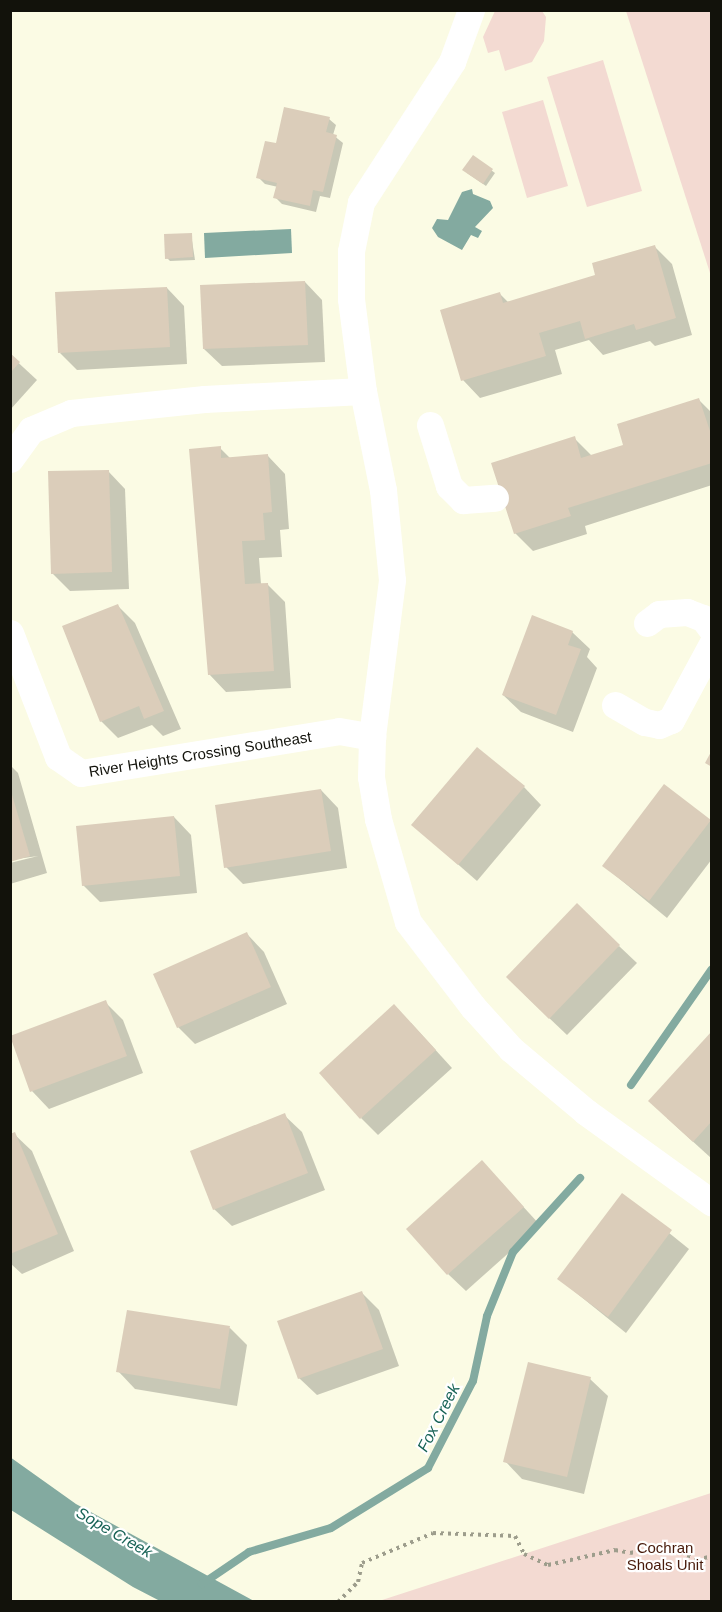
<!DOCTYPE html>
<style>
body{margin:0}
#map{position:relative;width:722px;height:1612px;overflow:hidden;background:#fbfbe4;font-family:Arial,sans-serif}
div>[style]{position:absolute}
.green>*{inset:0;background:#f3dad2}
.water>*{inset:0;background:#83aaa0}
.shadow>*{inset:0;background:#0003}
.stream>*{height:8px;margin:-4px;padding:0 4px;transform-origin:4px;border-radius:4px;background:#83aaa0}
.building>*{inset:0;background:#dbcdba}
.path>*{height:4px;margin-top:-2px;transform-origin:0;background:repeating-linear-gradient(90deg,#9d9d8c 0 3px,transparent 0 7.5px)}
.minor>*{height:27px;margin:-13.5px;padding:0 13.5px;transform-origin:13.5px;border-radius:13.5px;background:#fff}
span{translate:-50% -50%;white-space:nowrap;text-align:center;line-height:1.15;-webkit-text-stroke:4.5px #fff;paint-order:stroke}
.street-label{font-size:15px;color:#12120b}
.park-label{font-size:15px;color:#471a0a}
.water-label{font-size:16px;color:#186356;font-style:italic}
.frame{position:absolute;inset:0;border:12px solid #12120b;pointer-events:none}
</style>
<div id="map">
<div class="green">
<i style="clip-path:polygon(495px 11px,542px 11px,546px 17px,544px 41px,532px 62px,505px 71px,499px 50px,488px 53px,483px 37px)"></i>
<i style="clip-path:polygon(626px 11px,711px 11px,711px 276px)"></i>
<i style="clip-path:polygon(603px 60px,642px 191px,587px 207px,547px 77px)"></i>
<i style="clip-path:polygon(543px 100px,568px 186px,527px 198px,502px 112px)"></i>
<i style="clip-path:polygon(711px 1493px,711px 1601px,379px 1601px,524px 1554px)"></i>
</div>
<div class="water">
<i style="clip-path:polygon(472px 189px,473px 194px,490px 201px,493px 208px,475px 227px,482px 231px,478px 238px,471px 235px,462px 250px,438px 237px,432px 228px,437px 219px,448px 220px,462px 192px)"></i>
<i style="clip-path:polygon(291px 229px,292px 253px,205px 258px,204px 233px)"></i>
<i style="clip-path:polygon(10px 1457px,76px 1504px,254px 1601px,160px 1601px,133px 1587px,11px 1510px)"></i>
</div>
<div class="shadow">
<i style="clip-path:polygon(329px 119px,336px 125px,333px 135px,343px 143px,330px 198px,320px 196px,316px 212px,282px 204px,275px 197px,278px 187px,265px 184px,258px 177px)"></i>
<i style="clip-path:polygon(473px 157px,495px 173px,486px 186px,467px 173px)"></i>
<i style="clip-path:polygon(191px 234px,195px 260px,170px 261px,167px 258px)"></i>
<i style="clip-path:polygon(654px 246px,672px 264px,692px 335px,655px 346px,650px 341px,603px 355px,589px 340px,555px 350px,562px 374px,480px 398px,463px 380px,500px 294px,509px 303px,597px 277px)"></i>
<i style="clip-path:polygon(305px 282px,322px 300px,325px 362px,222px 366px,204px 349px)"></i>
<i style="clip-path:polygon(167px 288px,184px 306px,187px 364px,77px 370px,60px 353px)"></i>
<i style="clip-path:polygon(10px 355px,37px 380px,10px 410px)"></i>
<i style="clip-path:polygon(699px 400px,712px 413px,712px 485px,585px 526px,587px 534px,533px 551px,515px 533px,574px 438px,592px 456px,625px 446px)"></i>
<i style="clip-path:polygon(220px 448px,231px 459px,268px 456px,285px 474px,289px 529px,280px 530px,282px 557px,259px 558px,261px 584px,267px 584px,285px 602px,291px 688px,226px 692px,209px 674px)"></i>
<i style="clip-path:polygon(108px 471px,125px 489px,129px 589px,70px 591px,52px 573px)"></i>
<i style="clip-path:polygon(118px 606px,135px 623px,181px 729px,163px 736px,152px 725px,118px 738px,101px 721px)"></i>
<i style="clip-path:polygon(572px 632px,590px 649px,587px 657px,597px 668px,573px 732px,521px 712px,503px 695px)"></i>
<i style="clip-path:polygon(10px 765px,18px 773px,47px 873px,10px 884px,10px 863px,38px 856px,10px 860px)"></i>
<i style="clip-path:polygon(524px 787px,541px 805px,477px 881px,413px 825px)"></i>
<i style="clip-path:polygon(321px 790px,338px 808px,347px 868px,243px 884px,226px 867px)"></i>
<i style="clip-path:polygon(174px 817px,191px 835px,197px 893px,100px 902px,83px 885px)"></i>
<i style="clip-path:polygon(710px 821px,712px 859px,667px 918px,604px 866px)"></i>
<i style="clip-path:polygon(247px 934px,264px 952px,287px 1004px,195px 1044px,178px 1027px)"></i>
<i style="clip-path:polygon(619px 946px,637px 963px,567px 1035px,525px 995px)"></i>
<i style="clip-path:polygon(105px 1002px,123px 1020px,143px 1073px,49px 1109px,32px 1091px)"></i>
<i style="clip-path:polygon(411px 1023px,452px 1068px,378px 1135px,361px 1118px)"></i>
<i style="clip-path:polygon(712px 1033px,712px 1157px,711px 1158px,667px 1118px)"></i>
<i style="clip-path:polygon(284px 1115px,302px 1132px,325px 1190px,232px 1226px,214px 1209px)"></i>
<i style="clip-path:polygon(14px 1134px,32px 1151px,74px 1251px,22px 1274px,10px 1263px,10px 1136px)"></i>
<i style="clip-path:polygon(499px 1180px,540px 1225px,466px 1291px,448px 1274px)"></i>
<i style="clip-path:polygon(622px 1195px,689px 1249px,626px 1333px,559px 1279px)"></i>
<i style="clip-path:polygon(361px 1292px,379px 1310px,399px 1366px,317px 1395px,299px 1378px)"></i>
<i style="clip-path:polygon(230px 1328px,247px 1345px,237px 1406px,135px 1389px,118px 1371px)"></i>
<i style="clip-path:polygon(590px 1379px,608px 1396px,584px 1494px,522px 1479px,505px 1461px)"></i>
</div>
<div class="stream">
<i style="left:631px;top:1085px;width:141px;rotate:-55.1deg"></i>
<i style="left:202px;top:1584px;width:57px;rotate:-34.2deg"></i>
<i style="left:249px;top:1552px;width:85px;rotate:-16.3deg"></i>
<i style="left:331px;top:1528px;width:114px;rotate:-31.7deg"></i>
<i style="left:428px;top:1468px;width:98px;rotate:-62.7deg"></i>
<i style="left:473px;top:1381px;width:66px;rotate:-77.8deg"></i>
<i style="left:487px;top:1316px;width:69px;rotate:-67.9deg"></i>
<i style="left:513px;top:1252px;width:100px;rotate:-47.8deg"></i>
</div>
<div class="building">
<i style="clip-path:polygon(284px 107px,330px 117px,326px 132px,337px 135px,323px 192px,313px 190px,310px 206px,273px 198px,277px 183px,256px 178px,265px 141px,276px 143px)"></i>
<i style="clip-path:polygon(473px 155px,493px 169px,483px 184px,462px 170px)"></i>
<i style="clip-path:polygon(192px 233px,193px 257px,165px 259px,164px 234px)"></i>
<i style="clip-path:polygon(655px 245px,676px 318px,636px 330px,634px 324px,585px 339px,580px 321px,539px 333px,546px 356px,461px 381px,440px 310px,500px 292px,503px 303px,595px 275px,592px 263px)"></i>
<i style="clip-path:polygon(305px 281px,308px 345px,203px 349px,200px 285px)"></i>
<i style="clip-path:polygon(167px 287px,170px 347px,58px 353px,55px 292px)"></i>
<i style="clip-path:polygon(10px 353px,20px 362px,10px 373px)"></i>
<i style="clip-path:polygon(699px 398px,712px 437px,712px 463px,568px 508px,571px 516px,514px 534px,491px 463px,575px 436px,581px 458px,623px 445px,617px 424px)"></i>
<i style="clip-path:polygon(221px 446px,221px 458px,268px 454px,272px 512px,263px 513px,265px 540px,242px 541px,245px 584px,268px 583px,274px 671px,208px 675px,189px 449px)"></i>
<i style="clip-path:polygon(109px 470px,112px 572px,51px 574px,48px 471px)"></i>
<i style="clip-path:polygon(118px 604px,164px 711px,144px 719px,139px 706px,100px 722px,62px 626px)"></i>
<i style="clip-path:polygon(532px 615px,573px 631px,568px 645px,581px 649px,556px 715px,502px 695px)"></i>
<i style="clip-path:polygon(477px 747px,525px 786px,458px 865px,411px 825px)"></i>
<i style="clip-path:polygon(712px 750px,712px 767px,705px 763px)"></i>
<i style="clip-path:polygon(664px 784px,711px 820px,649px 901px,602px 866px)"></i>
<i style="clip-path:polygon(10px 788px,30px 856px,10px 862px)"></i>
<i style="clip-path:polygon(321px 789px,331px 851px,224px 868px,215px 805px)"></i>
<i style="clip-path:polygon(174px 816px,180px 876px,82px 886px,76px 826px)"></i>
<i style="clip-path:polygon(577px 903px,620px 945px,549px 1019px,506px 977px)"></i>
<i style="clip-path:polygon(247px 932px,271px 987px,177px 1028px,153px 974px)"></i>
<i style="clip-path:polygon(106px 1000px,127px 1056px,30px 1092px,10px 1036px)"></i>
<i style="clip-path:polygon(394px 1004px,436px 1050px,360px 1119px,319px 1073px)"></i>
<i style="clip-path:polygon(712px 1031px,712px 1121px,693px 1142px,648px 1101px)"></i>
<i style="clip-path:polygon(285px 1113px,308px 1173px,213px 1210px,190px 1151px)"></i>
<i style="clip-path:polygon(15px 1132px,58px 1234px,10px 1254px,10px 1134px)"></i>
<i style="clip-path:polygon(482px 1160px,524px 1207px,447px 1275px,406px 1229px)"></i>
<i style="clip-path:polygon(622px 1193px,672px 1230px,608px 1317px,557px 1279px)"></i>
<i style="clip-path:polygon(362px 1291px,383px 1349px,298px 1379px,277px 1321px)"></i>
<i style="clip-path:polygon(127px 1310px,230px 1326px,220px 1389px,116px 1372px)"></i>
<i style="clip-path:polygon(528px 1362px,591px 1377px,567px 1477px,503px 1462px)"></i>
</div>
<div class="path">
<i style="left:338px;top:1602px;width:28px;rotate:-45deg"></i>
<i style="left:358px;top:1582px;width:19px;rotate:-78deg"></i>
<i style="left:362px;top:1563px;width:77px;rotate:-22.9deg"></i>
<i style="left:433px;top:1533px;width:82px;rotate:2.1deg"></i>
<i style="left:515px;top:1536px;width:20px;rotate:63deg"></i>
<i style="left:524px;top:1554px;width:26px;rotate:25deg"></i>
<i style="left:548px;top:1565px;width:69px;rotate:-12.6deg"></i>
<i style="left:615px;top:1550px;width:15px;rotate:11deg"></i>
<i style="left:630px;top:1553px;width:38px;rotate:-11deg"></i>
<i style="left:667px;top:1546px;width:33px;rotate:25deg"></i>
<i style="left:697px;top:1560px;width:16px;rotate:-15deg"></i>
</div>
<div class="minor">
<i style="left:471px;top:10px;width:55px;rotate:110.1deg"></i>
<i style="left:452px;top:62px;width:167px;rotate:123deg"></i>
<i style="left:361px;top:202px;width:50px;rotate:101.5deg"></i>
<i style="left:351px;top:251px;width:48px;rotate:90deg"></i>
<i style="left:351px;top:299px;width:93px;rotate:82.6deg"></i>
<i style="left:363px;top:391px;width:101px;rotate:78.6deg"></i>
<i style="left:383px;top:490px;width:90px;rotate:84.3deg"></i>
<i style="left:392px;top:580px;width:158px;rotate:97.3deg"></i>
<i style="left:372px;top:737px;width:40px;rotate:91.4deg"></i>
<i style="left:371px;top:777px;width:43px;rotate:80.5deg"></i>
<i style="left:378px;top:819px;width:107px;rotate:73.8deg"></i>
<i style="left:408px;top:922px;width:107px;rotate:52.6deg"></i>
<i style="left:473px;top:1007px;width:57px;rotate:47.9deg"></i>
<i style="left:511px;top:1049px;width:98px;rotate:40deg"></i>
<i style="left:586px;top:1112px;width:155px;rotate:35.8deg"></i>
<i style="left:430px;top:425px;width:64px;rotate:72.7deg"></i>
<i style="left:449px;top:486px;width:20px;rotate:45deg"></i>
<i style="left:463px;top:500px;width:32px;rotate:-4deg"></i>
<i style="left:10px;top:459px;width:36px;rotate:-54deg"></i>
<i style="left:31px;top:430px;width:43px;rotate:-23deg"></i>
<i style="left:71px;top:413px;width:134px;rotate:-6deg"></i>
<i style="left:204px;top:399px;width:159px;rotate:-2.9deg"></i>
<i style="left:647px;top:623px;width:15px;rotate:-37deg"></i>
<i style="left:659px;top:614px;width:28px;rotate:-4deg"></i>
<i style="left:687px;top:612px;width:17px;rotate:21deg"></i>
<i style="left:703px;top:618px;width:15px;rotate:53deg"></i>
<i style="left:10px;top:633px;width:133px;rotate:68.8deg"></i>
<i style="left:58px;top:757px;width:28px;rotate:35deg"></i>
<i style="left:81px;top:773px;width:261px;rotate:-9.2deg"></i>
<i style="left:339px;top:731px;width:34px;rotate:10deg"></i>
<i style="left:615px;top:705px;width:34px;rotate:30deg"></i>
<i style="left:645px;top:722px;width:14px;rotate:12deg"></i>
<i style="left:659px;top:725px;width:13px;rotate:-23deg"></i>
<i style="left:671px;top:720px;width:86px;rotate:-61.7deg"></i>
</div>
<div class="street-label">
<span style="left:200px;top:754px;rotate:-9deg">River Heights Crossing Southeast</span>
</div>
<div class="park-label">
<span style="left:665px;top:1556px">Cochran<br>Shoals Unit</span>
</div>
<div class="water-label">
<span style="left:439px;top:1418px;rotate:-63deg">Fox Creek</span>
<span style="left:114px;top:1533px;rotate:30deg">Sope Creek</span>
</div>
<div class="frame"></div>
</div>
